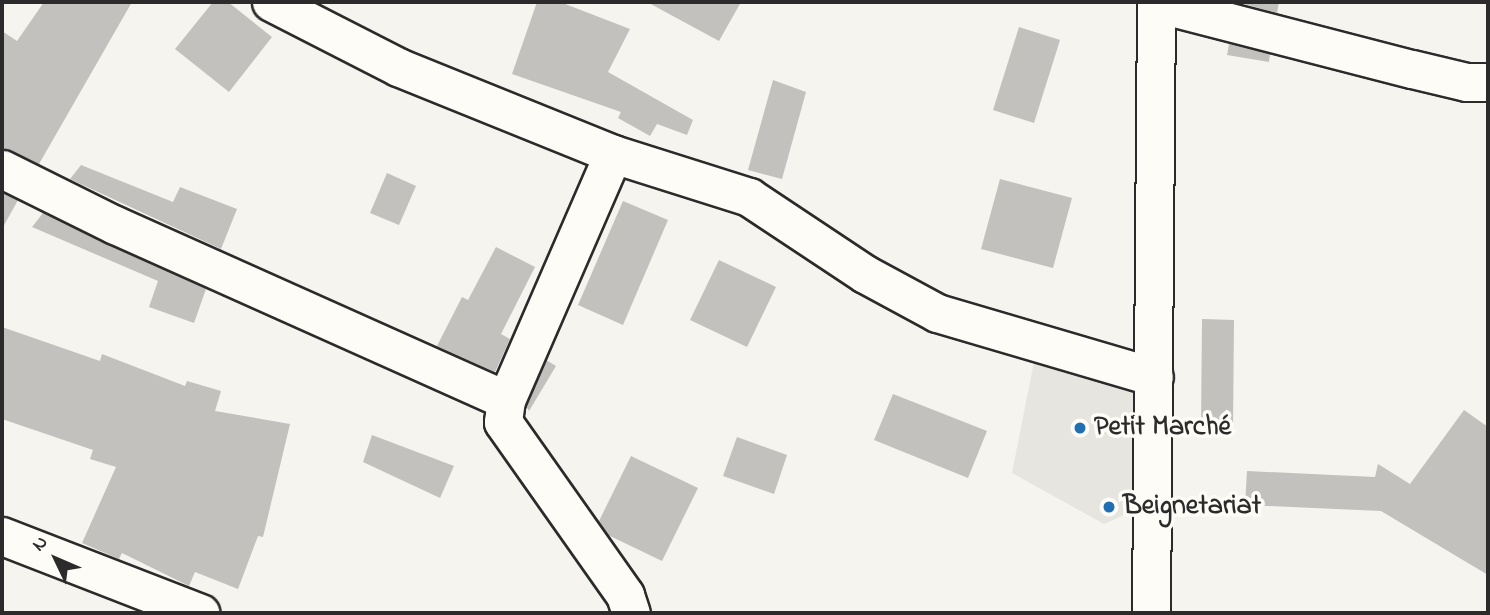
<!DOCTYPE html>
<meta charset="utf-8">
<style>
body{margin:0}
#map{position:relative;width:1490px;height:615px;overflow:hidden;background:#f5f4ef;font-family:"Indie Flower",sans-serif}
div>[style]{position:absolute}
.built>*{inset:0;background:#e6e5e0}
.building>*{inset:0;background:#c2c1be}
.roads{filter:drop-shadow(2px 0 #2b2b2b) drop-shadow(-2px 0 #2b2b2b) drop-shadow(0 2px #2b2b2b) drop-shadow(0 -2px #2b2b2b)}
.street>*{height:37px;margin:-18.5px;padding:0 18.5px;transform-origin:18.5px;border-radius:18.5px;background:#fdfcf7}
.dots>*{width:19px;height:19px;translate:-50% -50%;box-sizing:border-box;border:4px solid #fdfcf7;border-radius:50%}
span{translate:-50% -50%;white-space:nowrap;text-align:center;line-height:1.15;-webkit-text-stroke:7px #fdfcf7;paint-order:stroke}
.poi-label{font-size:28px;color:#2b2b2b;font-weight:700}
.left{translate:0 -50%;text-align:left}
.frame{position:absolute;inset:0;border:4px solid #2b2b2b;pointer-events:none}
.north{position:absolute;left:21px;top:524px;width:70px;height:70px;-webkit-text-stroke:5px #fdfcf7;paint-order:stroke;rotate:314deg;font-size:19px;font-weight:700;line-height:28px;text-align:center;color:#2b2b2b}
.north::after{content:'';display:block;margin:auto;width:24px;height:32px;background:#2b2b2b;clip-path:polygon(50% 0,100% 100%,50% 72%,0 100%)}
</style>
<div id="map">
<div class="built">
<i style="clip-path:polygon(1035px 357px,1142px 383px,1137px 509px,1104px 524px,1012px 473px)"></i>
</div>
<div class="building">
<i style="clip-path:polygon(44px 2px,132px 2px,39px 164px,2px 148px,2px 31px,17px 41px)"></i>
<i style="clip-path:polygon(213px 2px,228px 2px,272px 37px,229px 92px,175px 49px)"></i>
<i style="clip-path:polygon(537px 2px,560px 2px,630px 29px,608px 72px,693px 120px,687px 135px,657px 124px,650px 136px,618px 118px,621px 112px,512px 74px)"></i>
<i style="clip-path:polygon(647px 2px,741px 2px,719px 41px)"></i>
<i style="clip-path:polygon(1237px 2px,1279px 2px,1277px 13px)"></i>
<i style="clip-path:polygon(1019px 27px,1060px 40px,1034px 123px,993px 110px)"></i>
<i style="clip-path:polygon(1229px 44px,1270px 54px,1269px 62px,1227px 55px)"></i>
<i style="clip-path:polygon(773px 80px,806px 92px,782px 179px,748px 170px)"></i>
<i style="clip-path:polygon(81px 165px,173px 202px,180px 187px,237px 209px,221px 249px,70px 179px)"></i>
<i style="clip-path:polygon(387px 173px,416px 186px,399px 225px,370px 213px)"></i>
<i style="clip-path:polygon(1000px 179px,1072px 198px,1053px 268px,981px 249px)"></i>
<i style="clip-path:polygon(2px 192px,18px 200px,2px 229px)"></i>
<i style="clip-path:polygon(623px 201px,668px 220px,623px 325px,578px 305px)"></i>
<i style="clip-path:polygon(43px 213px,206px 289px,194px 323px,149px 307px,158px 281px,32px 227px)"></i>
<i style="clip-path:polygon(496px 247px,535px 267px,501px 334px,510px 339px,495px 372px,437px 346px,462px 297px,468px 300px)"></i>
<i style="clip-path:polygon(719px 260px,776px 287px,747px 347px,690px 320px)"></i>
<i style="clip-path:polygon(1202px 319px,1234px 320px,1233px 426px,1201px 426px)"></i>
<i style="clip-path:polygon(2px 327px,100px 361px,102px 354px,185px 386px,187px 381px,221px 391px,215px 411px,290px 424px,263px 537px,258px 536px,238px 589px,195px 572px,189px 586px,122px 553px,119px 559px,82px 543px,116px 467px,90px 459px,93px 450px,2px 419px)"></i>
<i style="clip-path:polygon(546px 360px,556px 366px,529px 411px,526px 406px)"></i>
<i style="clip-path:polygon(893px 394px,987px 431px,968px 478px,874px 440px)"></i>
<i style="clip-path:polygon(1464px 410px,1488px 427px,1488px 575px,1381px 511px,1245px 505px,1247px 471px,1375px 477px,1378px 464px,1410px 484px)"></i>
<i style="clip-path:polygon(372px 435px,454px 466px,440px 498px,363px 462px)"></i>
<i style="clip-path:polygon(737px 437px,787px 455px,774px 494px,723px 476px)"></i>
<i style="clip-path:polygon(631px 456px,698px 488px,662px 561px,608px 535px,599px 521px)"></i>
</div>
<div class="roads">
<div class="street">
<i style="left:271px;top:2px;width:143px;rotate:27.1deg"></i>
<i style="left:398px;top:67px;width:232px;rotate:22deg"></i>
<i style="left:613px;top:154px;width:143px;rotate:17.5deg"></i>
<i style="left:749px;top:197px;width:139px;rotate:33.6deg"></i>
<i style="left:865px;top:274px;width:82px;rotate:28.4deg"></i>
<i style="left:937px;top:313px;width:226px;rotate:16.4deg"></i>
<i style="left:1156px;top:3px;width:264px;rotate:14.5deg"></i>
<i style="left:1412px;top:69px;width:56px;rotate:13.5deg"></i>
<i style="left:1466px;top:82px;width:22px"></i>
<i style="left:613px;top:154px;width:268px;rotate:113.5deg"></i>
<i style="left:506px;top:400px;width:22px;rotate:98deg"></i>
<i style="left:503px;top:422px;width:212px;rotate:54.8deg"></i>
<i style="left:625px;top:595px;width:19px;rotate:72deg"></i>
<i style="left:2px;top:169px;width:126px;rotate:26.4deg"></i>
<i style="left:115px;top:225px;width:428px;rotate:24.1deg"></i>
<i style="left:2px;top:536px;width:213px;rotate:21.2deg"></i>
<i style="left:1151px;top:613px;width:611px;rotate:-89.53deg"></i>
</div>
</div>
<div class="dots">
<i style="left:1080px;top:428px;background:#1f6fb2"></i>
<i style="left:1109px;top:507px;background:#1f6fb2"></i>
</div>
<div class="poi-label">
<span class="left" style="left:1094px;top:428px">Petit Marché</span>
<span class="left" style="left:1123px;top:507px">Beignetariat</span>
</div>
<div class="frame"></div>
<div class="north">N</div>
</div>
